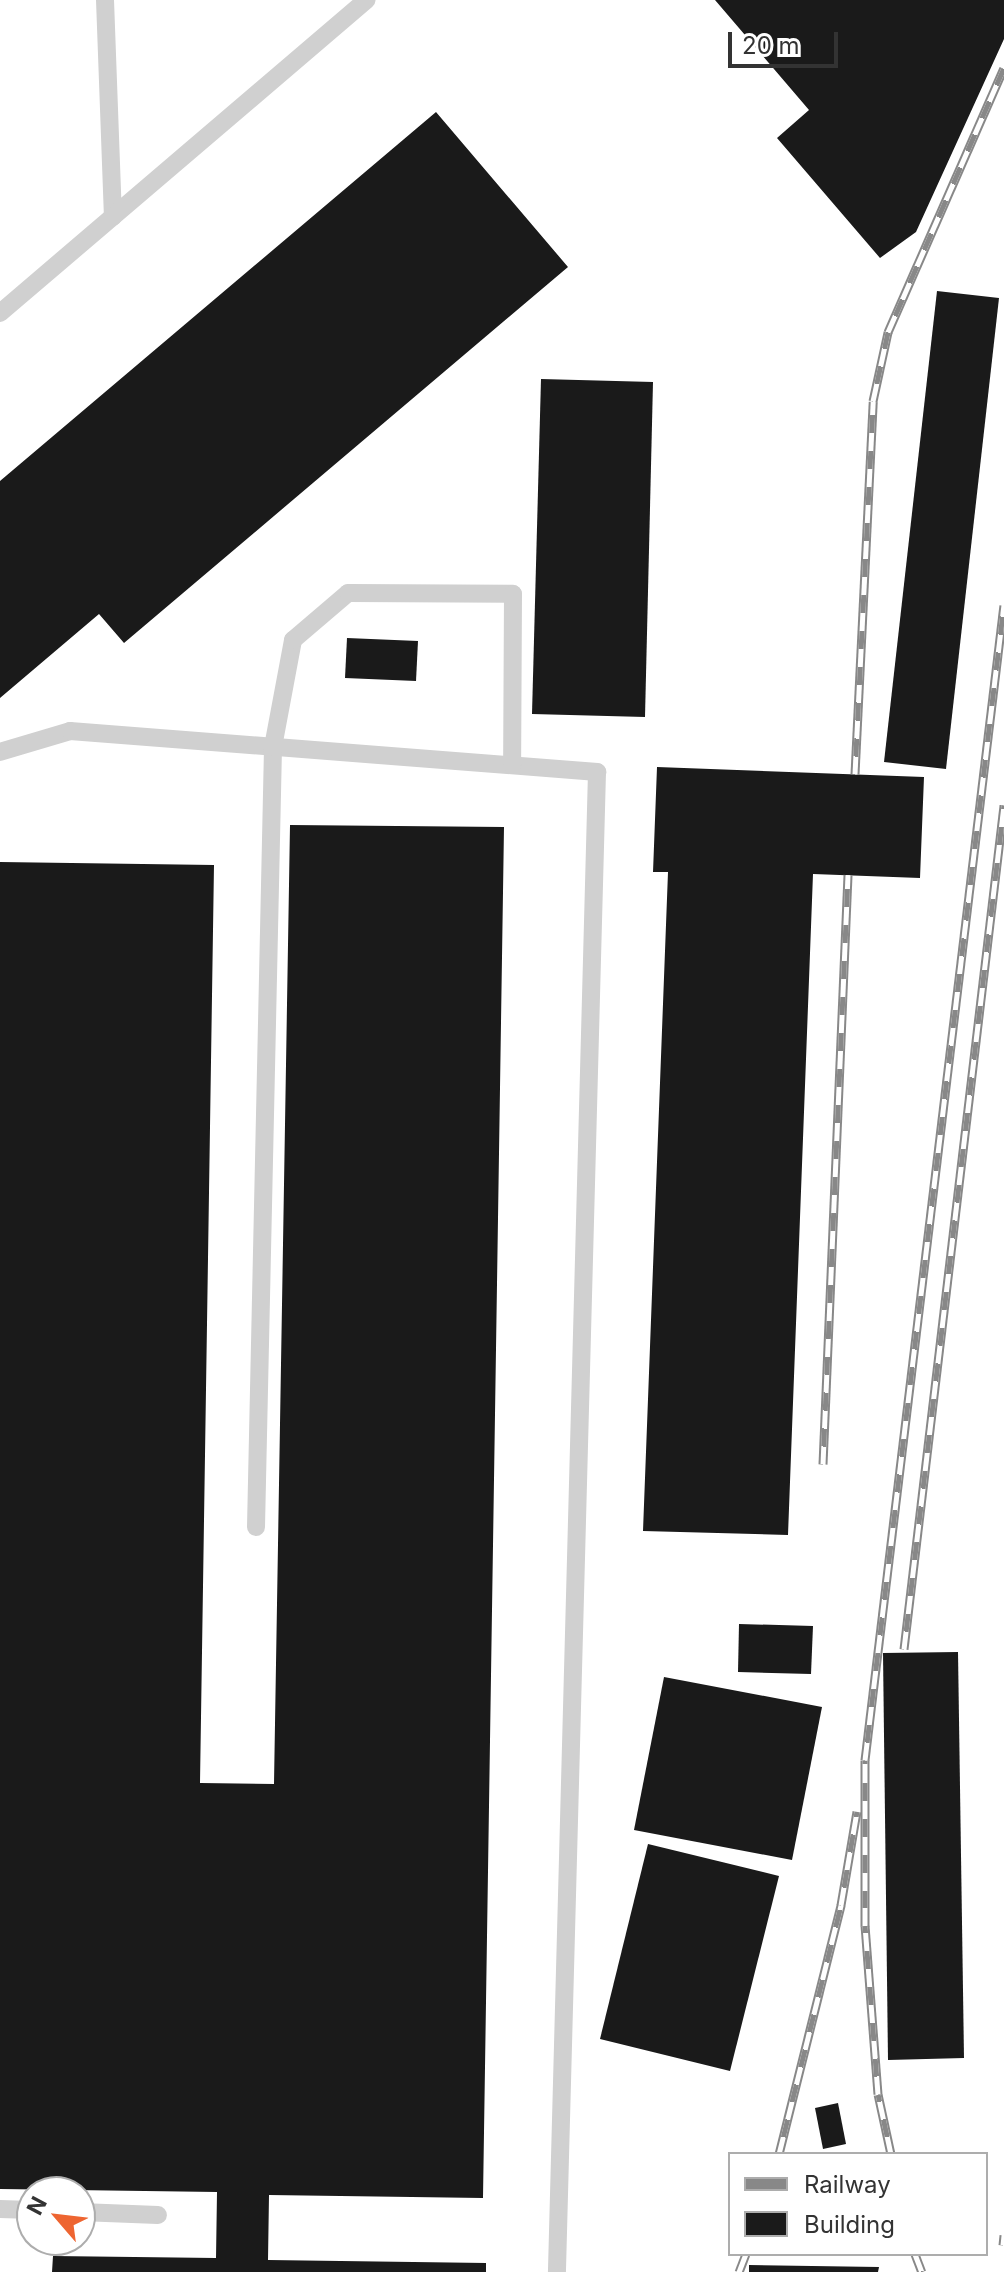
<!DOCTYPE html>
<style>
body{margin:0}
#map{position:relative;width:1004px;height:2272px;overflow:hidden;background:#fff;font-family:Inter,sans-serif}
div>[style]{position:absolute}
.building>*{inset:0;background:#1a1a1a}
.service>*{height:18px;margin:-9px;padding:0 9px;transform-origin:9px;border-radius:9px;background:#d0d0d0}
.rail>*{height:9px;margin-top:-4.5px;transform-origin:0;background:repeating-linear-gradient(90deg,#fff 0 18px,#888 0 36px);box-sizing:border-box;border-block:2px solid #888}
span{translate:-50% -50%;white-space:nowrap;text-align:center;line-height:1.15;-webkit-text-stroke:8px #fff;paint-order:stroke}
.legend{position:absolute;left:728px;top:2152px;width:260px;height:104px;box-sizing:border-box;background:#fff;border:2px solid #adadad;margin:0;padding:10px 14px;list-style:none;font-size:24px;color:#333}
.legend li{display:flex;align-items:center;gap:16px;height:40px}
.legend b{width:40px;border:2px solid #adadad}
.north{position:absolute;left:16px;top:2176px;width:80px;height:80px;box-sizing:border-box;background:#fff;border:2px solid #adadad;border-radius:50%;rotate:298deg;font-size:22px;font-weight:700;line-height:32px;text-align:center;color:#333}
.north::after{content:'';display:block;margin:auto;width:28px;height:36px;background:#ee6531;clip-path:polygon(50% 0,100% 100%,50% 72%,0 100%)}
.scale{position:absolute;left:728px;top:32px;width:110px;height:36px;box-sizing:border-box;border:4px solid #333;border-top:0;padding-left:10px;font-size:24px;line-height:28px;white-space:nowrap;color:#333;-webkit-text-stroke:6px #fff;paint-order:stroke}
</style>
<div id="map">
<div class="building">
<i style="clip-path:polygon(715px 0,1004px 0,1004px 39px,916px 232px,880px 258px,777px 138px,809px 110px)"></i>
<i style="clip-path:polygon(436px 112px,568px 267px,124px 643px,99px 614px,0 698px,0 481px)"></i>
<i style="clip-path:polygon(937px 291px,999px 298px,946px 769px,884px 762px)"></i>
<i style="clip-path:polygon(541px 379px,653px 382px,645px 717px,532px 714px)"></i>
<i style="clip-path:polygon(347px 638px,418px 641px,416px 681px,345px 678px)"></i>
<i style="clip-path:polygon(657px 767px,924px 777px,920px 878px,813px 874px,788px 1535px,643px 1531px,668px 872px,653px 872px)"></i>
<i style="clip-path:polygon(290px 825px,504px 827px,483px 2198px,269px 2195px,268px 2260px,486px 2263px,486px 2272px,52px 2272px,53px 2256px,216px 2258px,217px 2192px,0 2189px,0 862px,214px 865px,200px 1783px,274px 1784px)"></i>
<i style="clip-path:polygon(739px 1624px,813px 1626px,811px 1674px,738px 1672px)"></i>
<i style="clip-path:polygon(958px 1652px,964px 2058px,888px 2060px,883px 1653px)"></i>
<i style="clip-path:polygon(664px 1677px,822px 1707px,792px 1860px,634px 1830px)"></i>
<i style="clip-path:polygon(648px 1844px,779px 1876px,730px 2071px,600px 2039px)"></i>
<i style="clip-path:polygon(838px 2103px,846px 2144px,823px 2149px,815px 2108px)"></i>
<i style="clip-path:polygon(749px 2265px,879px 2267px,878px 2272px,749px 2272px)"></i>
</div>
<div class="service">
<i style="left:105px;top:0;width:217px;rotate:87.9deg"></i>
<i style="left:0;top:313px;width:482px;rotate:-40.5deg"></i>
<i style="left:0;top:752px;width:73px;rotate:-16.7deg"></i>
<i style="left:70px;top:731px;width:529px;rotate:4.45deg"></i>
<i style="left:597px;top:772px;width:1501px;rotate:91.53deg"></i>
<i style="left:256px;top:1527px;width:780px;rotate:-88.75deg"></i>
<i style="left:273px;top:747px;width:109px;rotate:-79.4deg"></i>
<i style="left:293px;top:640px;width:72px;rotate:-40.5deg"></i>
<i style="left:348px;top:593px;width:165px;rotate:0.3deg"></i>
<i style="left:513px;top:594px;width:171px;rotate:90.3deg"></i>
<i style="left:0;top:2209px;width:32px;rotate:2deg"></i>
<i style="left:80px;top:2212px;width:78px;rotate:2.2deg"></i>
</div>
<div class="rail">
<i style="left:855px;top:774px;width:373px;rotate:-87.2deg"></i>
<i style="left:873px;top:401px;width:71px;rotate:-77.7deg"></i>
<i style="left:888px;top:332px;width:288px;rotate:-66.3deg"></i>
<i style="left:823px;top:1464px;width:590px;rotate:-87.57deg"></i>
<i style="left:904px;top:1649px;width:850px;rotate:-83.24deg"></i>
<i style="left:779px;top:2154px;width:257px;rotate:-76deg"></i>
<i style="left:841px;top:1905px;width:95px;rotate:-80.3deg"></i>
<i style="left:891px;top:2154px;width:61px;rotate:-102.2deg"></i>
<i style="left:878px;top:2094px;width:169px;rotate:-94.4deg"></i>
<i style="left:865px;top:1926px;width:166px;rotate:-90deg"></i>
<i style="left:865px;top:1760px;width:1163px;rotate:-83.14deg"></i>
<i style="left:1003px;top:2245px;width:10px;rotate:-84deg"></i>
<i style="left:915px;top:2254px;width:19px;rotate:69deg"></i>
<i style="left:739px;top:2272px;width:19px;rotate:-69deg"></i>
</div>
<ul class="legend">
<li><b style="height:10px;background:#888"></b>Railway</li>
<li><b style="height:22px;background:#1a1a1a"></b>Building</li>
</ul>
<div class="north">N</div>
<div class="scale">20 m</div>
</div>
